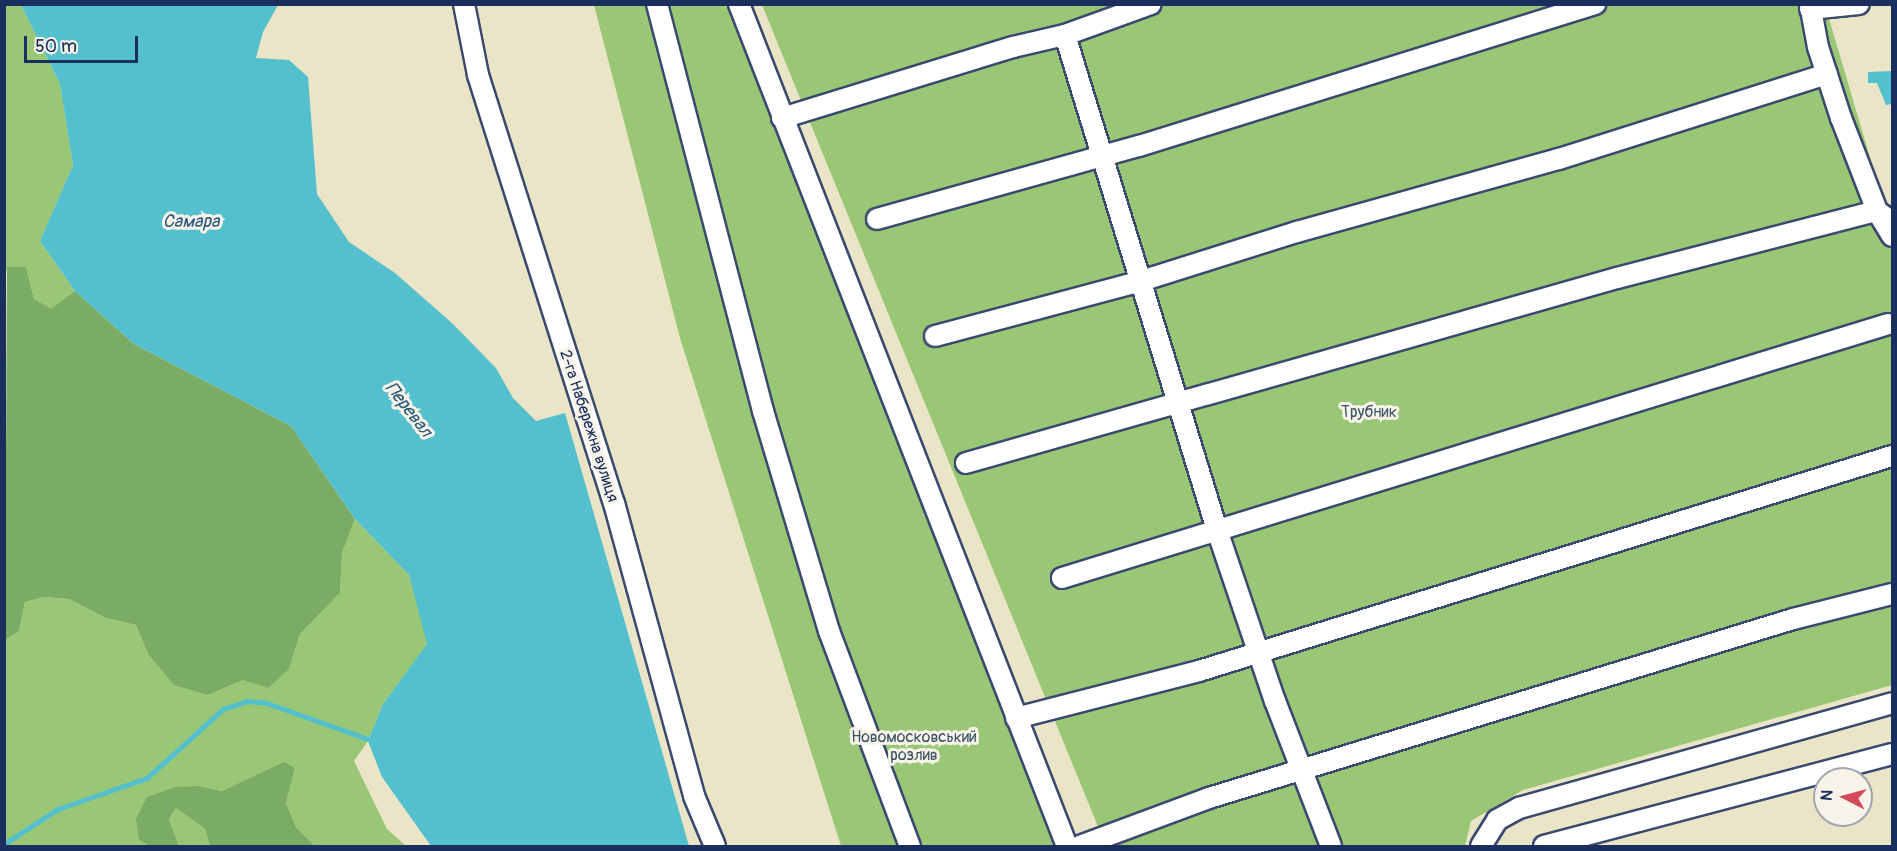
<!DOCTYPE html>
<meta charset="utf-8">
<style>
body{margin:0}
#map{position:relative;width:1897px;height:851px;overflow:hidden;background:#ebe5c7;font-family:Pangolin,sans-serif}
div>[style]{position:absolute}
.green>*{inset:0;background:#9ac775}
.forest>*{inset:0;background:#7bac66}
.water>*{inset:0;background:#54c0cd}
.stream>*{height:4.5px;margin:-2.25px;padding:0 2.25px;transform-origin:2.25px;border-radius:2.25px;background:#54c0cd}
.roads{filter:drop-shadow(2px 0 #3a4a6e) drop-shadow(-2px 0 #3a4a6e) drop-shadow(0 2px #3a4a6e) drop-shadow(0 -2px #3a4a6e)}
.minor>*{height:20px;margin:-10px;padding:0 10px;transform-origin:10px;border-radius:10px;background:#fff}
span{translate:-50% -50%;white-space:nowrap;text-align:center;line-height:1.15;-webkit-text-stroke:6px #f7f3e8;paint-order:stroke}
.park-label{font-size:16px;color:#3b5564}
.street-label{font-size:16px;color:#1b2f5e}
.water-label{font-size:18px;color:#2c5a7f;font-style:italic}
.frame{position:absolute;inset:0;border:6px solid #1b2f5e;pointer-events:none}
.north{position:absolute;left:1813px;top:767px;width:60px;height:60px;box-sizing:border-box;background:#f7f3e8;border:2px solid #9fa5b1;border-radius:50%;rotate:276deg;font-size:16px;font-weight:700;line-height:24px;text-align:center;color:#1b2f5e}
.north::after{content:'';display:block;margin:auto;width:21px;height:27px;background:#d1495b;clip-path:polygon(50% 0,100% 100%,50% 72%,0 100%)}
.scale{position:absolute;left:24px;top:36px;width:114px;height:27px;box-sizing:border-box;border:3px solid #1b2f5e;border-top:0;padding-left:8px;font-size:18px;line-height:21px;white-space:nowrap;color:#1b2f5e;-webkit-text-stroke:4px #f7f3e8;paint-order:stroke}
</style>
<div id="map">
<div class="green">
<i style="clip-path:polygon(5px 5px,21px 5px,60px 84px,73px 165px,40px 241px,75px 291px,51px 310px,34px 299px,26px 267px,5px 270px)"></i>
<i style="clip-path:polygon(594px 5px,730px 5px,1060px 846px,841px 846px,680px 338px)"></i>
<i style="clip-path:polygon(762px 5px,1825px 5px,1892px 232px,1892px 685px,1523px 790px,1471px 821px,1465px 846px,1106px 846px)"></i>
<i style="clip-path:polygon(355px 519px,409px 575px,428px 644px,383px 704px,368px 741px,354px 761px,387px 829px,406px 846px,315px 846px,296px 827px,286px 803px,295px 768px,272px 768px,222px 791px,199px 786px,139px 840px,149px 846px,5px 846px,5px 640px,19px 631px,25px 602px,44px 597px,69px 599px,106px 618px,136px 625px,148px 654px,208px 695px,243px 680px,289px 669px,300px 634px,340px 593px,342px 553px)"></i>
<i style="clip-path:polygon(176px 808px,205px 829px,210px 846px,179px 846px,169px 819px)"></i>
</div>
<div class="forest">
<i style="clip-path:polygon(7px 267px,26px 267px,34px 299px,51px 309px,75px 291px,134px 344px,291px 426px,355px 519px,342px 553px,340px 593px,300px 634px,289px 669px,268px 688px,243px 680px,208px 695px,174px 685px,148px 654px,136px 625px,106px 618px,69px 599px,44px 597px,25px 602px,19px 631px,5px 640px)"></i>
<i style="clip-path:polygon(284px 762px,295px 768px,286px 803px,296px 827px,315px 846px,210px 846px,205px 829px,176px 808px,169px 819px,179px 846px,149px 846px,139px 840px,136px 819px,147px 797px,176px 787px,199px 786px,222px 791px)"></i>
</div>
<div class="water">
<i style="clip-path:polygon(21px 5px,278px 5px,263px 32px,256px 58px,289px 60px,308px 77px,317px 194px,349px 242px,395px 273px,453px 324px,496px 368px,513px 398px,536px 421px,565px 413px,689px 846px,431px 846px,382px 777px,368px 741px,383px 704px,427px 644px,409px 575px,355px 519px,291px 426px,134px 344px,75px 291px,40px 241px,73px 165px,60px 84px)"></i>
<i style="clip-path:polygon(1892px 71px,1892px 104px,1886px 105px,1877px 83px,1868px 83px,1868px 72px)"></i>
</div>
<div class="stream">
<i style="left:4px;top:844px;width:64px;rotate:-32.9deg"></i>
<i style="left:58px;top:809px;width:94px;rotate:-19.2deg"></i>
<i style="left:147px;top:778px;width:103px;rotate:-42.2deg"></i>
<i style="left:223px;top:709px;width:26px;rotate:-18deg"></i>
<i style="left:248px;top:701px;width:19px;rotate:6deg"></i>
<i style="left:267px;top:703px;width:114px;rotate:19.6deg"></i>
</div>
<div class="roads">
<div class="minor">
<i style="left:464px;top:4px;width:72px;rotate:78.8deg"></i>
<i style="left:478px;top:75px;width:449px;rotate:72.4deg"></i>
<i style="left:614px;top:503px;width:304px;rotate:74.7deg"></i>
<i style="left:694px;top:796px;width:54px;rotate:67.2deg"></i>
<i style="left:657px;top:4px;width:421px;rotate:75.4deg"></i>
<i style="left:763px;top:411px;width:230px;rotate:73.3deg"></i>
<i style="left:829px;top:631px;width:230px;rotate:69.4deg"></i>
<i style="left:739px;top:4px;width:904px;rotate:68.72deg"></i>
<i style="left:1810px;top:4px;width:44px;rotate:79.5deg"></i>
<i style="left:1818px;top:47px;width:75px;rotate:72.1deg"></i>
<i style="left:1841px;top:118px;width:100px;rotate:68.8deg"></i>
<i style="left:1877px;top:211px;width:29px;rotate:59deg"></i>
<i style="left:1810px;top:9px;width:49px;rotate:-5.8deg"></i>
<i style="left:1065px;top:35px;width:518px;rotate:72.93deg"></i>
<i style="left:1217px;top:530px;width:181px;rotate:71.3deg"></i>
<i style="left:1275px;top:701px;width:155px;rotate:68.9deg"></i>
<i style="left:782px;top:118px;width:242px;rotate:-17.1deg"></i>
<i style="left:1013px;top:47px;width:53px;rotate:-13deg"></i>
<i style="left:1065px;top:35px;width:91px;rotate:-19.8deg"></i>
<i style="left:877px;top:219px;width:272px;rotate:-15.6deg"></i>
<i style="left:1139px;top:146px;width:478px;rotate:-17.3deg"></i>
<i style="left:935px;top:336px;width:210px;rotate:-14.9deg"></i>
<i style="left:1138px;top:282px;width:167px;rotate:-17.5deg"></i>
<i style="left:1297px;top:232px;width:272px;rotate:-15.6deg"></i>
<i style="left:1559px;top:159px;width:281px;rotate:-17.6deg"></i>
<i style="left:966px;top:463px;width:677px;rotate:-15.86deg"></i>
<i style="left:1617px;top:278px;width:268px;rotate:-14.5deg"></i>
<i style="left:1877px;top:211px;width:19px;rotate:36deg"></i>
<i style="left:1062px;top:578px;width:864px;rotate:-17.09deg"></i>
<i style="left:1016px;top:718px;width:189px;rotate:-14.4deg"></i>
<i style="left:1199px;top:671px;width:726px;rotate:-17.24deg"></i>
<i style="left:1080px;top:846px;width:138px;rotate:-20.4deg"></i>
<i style="left:1209px;top:798px;width:611px;rotate:-17.04deg"></i>
<i style="left:1793px;top:619px;width:102px;rotate:-14.2deg"></i>
<i style="left:1481px;top:846px;width:31px;rotate:-58deg"></i>
<i style="left:1497px;top:820px;width:25px;rotate:-29deg"></i>
<i style="left:1519px;top:808px;width:387px;rotate:-15.7deg"></i>
<i style="left:1544px;top:846px;width:360px;rotate:-14.8deg"></i>
</div>
</div>
<div class="park-label">
<span style="left:1369px;top:412px">Трубник</span>
<span style="left:914px;top:746px">Новомосковський<br>розлив</span>
</div>
<div class="street-label">
<span style="left:589px;top:426px;rotate:72deg">2-га Набережна вулиця</span>
</div>
<div class="water-label">
<span style="left:191px;top:222px">Самара</span>
<span style="left:408px;top:410px;rotate:52deg">Перевал</span>
</div>
<div class="frame"></div>
<div class="north">N</div>
<div class="scale">50 m</div>
</div>
